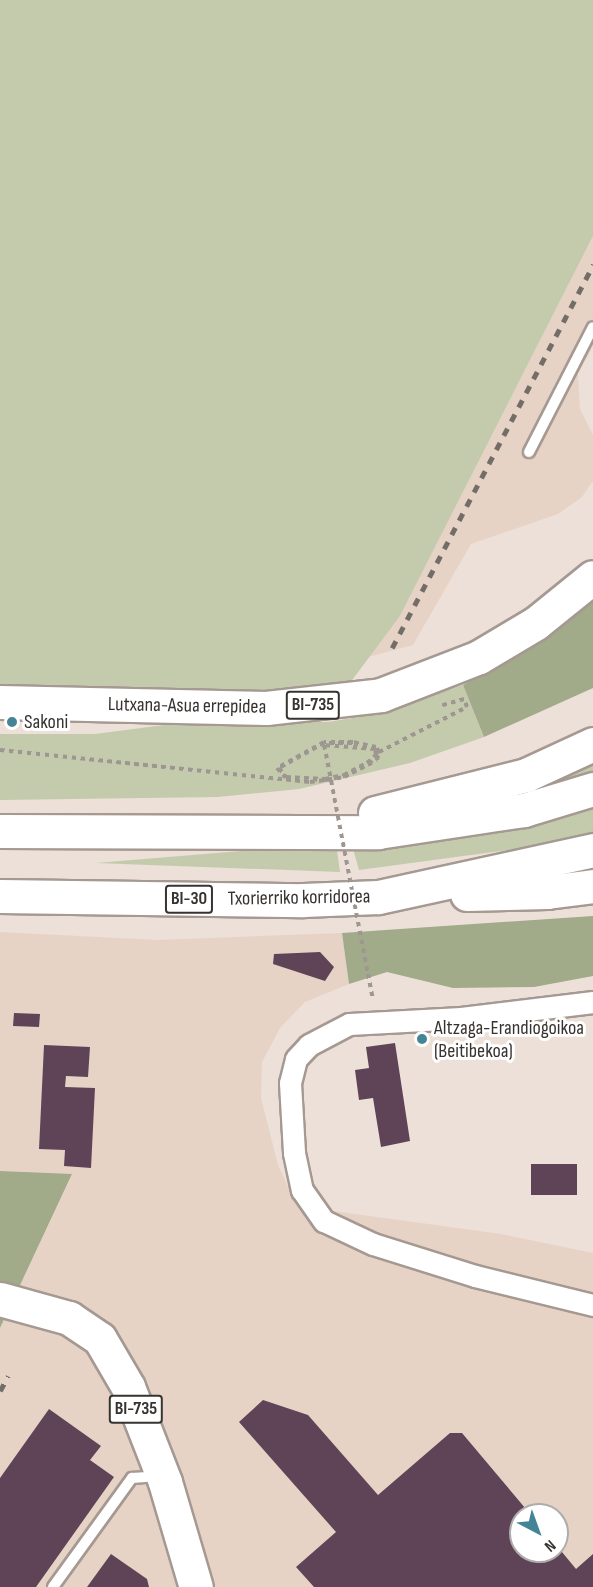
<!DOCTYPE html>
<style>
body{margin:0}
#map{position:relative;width:593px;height:1587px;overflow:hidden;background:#ece0d8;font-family:"Sofia Sans Condensed",sans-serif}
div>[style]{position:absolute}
.built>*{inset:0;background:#e6d3c6}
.green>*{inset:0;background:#c3cbac}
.forest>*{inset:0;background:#a1aa89}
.building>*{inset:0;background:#5f4458}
.path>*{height:4px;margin-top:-2px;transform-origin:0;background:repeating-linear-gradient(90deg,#9e9690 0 4.5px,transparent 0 9px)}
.roads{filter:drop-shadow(2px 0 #a59992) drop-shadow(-2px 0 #a59992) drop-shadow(0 2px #a59992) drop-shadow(0 -2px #a59992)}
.service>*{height:10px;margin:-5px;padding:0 5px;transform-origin:5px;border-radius:5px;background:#fff}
.minor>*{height:21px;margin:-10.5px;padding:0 10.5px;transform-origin:10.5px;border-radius:10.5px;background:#fff}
.primary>*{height:33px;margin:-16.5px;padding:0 16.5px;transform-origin:16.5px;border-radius:16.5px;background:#fff}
.motorway>*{height:33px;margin:-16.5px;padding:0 16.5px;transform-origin:16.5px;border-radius:16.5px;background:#fff}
.rail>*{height:4.5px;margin-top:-2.25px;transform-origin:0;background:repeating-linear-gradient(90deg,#736d68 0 8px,transparent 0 16px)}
.path-bridge>*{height:4px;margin-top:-2px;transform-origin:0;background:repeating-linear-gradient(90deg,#9e9690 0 4.5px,transparent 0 9px)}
.dots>*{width:16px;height:16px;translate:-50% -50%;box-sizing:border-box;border:3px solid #fff;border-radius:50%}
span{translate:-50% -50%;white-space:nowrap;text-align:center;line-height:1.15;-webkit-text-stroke:6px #fff;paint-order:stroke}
.shield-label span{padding:2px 4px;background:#fff;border:2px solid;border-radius:4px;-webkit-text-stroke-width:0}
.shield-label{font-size:18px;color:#373330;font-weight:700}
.street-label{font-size:20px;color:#373330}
.poi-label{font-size:20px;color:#373330}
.left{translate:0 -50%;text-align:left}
.north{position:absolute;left:509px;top:1503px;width:60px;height:60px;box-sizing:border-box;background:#fff;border:2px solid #afadac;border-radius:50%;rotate:139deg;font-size:16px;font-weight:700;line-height:24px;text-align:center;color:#373330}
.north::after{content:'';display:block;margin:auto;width:21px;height:27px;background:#438596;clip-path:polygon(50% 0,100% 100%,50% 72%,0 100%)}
</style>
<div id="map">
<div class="built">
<i style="clip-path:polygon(593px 236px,593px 346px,578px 374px,580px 409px,593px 435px,593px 481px,582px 497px,558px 514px,471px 544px,413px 645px,368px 657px,400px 616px)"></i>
<i style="clip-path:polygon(evenodd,0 932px,157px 940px,342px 933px,349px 984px,305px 1002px,280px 1028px,262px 1062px,261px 1098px,278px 1165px,297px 1206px,501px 1234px,593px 1253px,593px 1587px,0 1587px,0 1328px,72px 1175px,0 1171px,0 932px,521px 1515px,557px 1515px,557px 1551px,521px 1551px,521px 1515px)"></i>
</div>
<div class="green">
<i style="clip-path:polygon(0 0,593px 0,593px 236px,400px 616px,335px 703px,0 702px)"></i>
<i style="clip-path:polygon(463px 685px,484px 737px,410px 763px,299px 789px,217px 797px,0 800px,0 734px,95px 734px,195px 721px,328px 722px,377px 714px)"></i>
<i style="clip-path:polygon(593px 762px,593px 835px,560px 843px,359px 870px,350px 838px,442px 815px)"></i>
<i style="clip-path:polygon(336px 843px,340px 872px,96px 863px)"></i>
</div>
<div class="forest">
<i style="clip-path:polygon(593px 599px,593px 688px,484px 737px,463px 685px,545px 639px)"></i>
<i style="clip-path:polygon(593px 916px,593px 976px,534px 987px,453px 988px,387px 972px,349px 984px,342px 933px)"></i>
<i style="clip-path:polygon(0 1171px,72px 1174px,0 1328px)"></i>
</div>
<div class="building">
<i style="clip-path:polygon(320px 952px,334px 967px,325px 981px,273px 964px,274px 954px)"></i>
<i style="clip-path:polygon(14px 1013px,40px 1014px,39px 1027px,13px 1026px)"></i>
<i style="clip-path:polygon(395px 1043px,410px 1141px,381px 1147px,373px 1098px,359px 1100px,355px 1070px,369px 1068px,366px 1047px)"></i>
<i style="clip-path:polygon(44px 1045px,90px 1047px,88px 1077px,66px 1076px,65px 1087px,95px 1088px,91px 1168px,64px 1166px,65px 1150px,39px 1149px)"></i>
<i style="clip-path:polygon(531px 1164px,577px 1164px,577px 1195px,531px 1195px)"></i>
<i style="clip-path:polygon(263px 1400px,308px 1415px,378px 1495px,450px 1433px,462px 1433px,531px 1515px,521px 1515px,521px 1551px,557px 1551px,557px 1546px,576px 1569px,593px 1554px,593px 1587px,314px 1587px,296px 1567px,336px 1532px,239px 1422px)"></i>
<i style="clip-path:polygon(49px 1409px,101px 1446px,90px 1460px,114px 1477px,36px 1587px,0 1587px,0 1478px)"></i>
<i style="clip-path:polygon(111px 1554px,147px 1579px,149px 1587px,87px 1587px)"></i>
</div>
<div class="path">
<i style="left:0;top:750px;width:312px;rotate:5.9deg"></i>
<i style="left:310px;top:782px;width:34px;rotate:-8deg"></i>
<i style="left:344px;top:777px;width:37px;rotate:-27deg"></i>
<i style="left:377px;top:760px;width:8px;rotate:-76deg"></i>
<i style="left:379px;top:752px;width:6px;rotate:-121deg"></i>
<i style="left:376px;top:747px;width:24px;rotate:-168deg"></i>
<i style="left:353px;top:742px;width:29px;rotate:180deg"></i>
<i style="left:324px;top:742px;width:54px;rotate:151deg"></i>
<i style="left:277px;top:768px;width:13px;rotate:48deg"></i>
<i style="left:379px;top:752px;width:99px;rotate:-27.1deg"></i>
<i style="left:467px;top:707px;width:9px;rotate:-111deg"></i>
<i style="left:464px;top:699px;width:26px;rotate:164deg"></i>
<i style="left:368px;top:974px;width:26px;rotate:79deg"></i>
</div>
<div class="roads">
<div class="service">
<i style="left:529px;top:452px;width:140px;rotate:-62.9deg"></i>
<i style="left:53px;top:1587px;width:135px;rotate:-54.1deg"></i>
<i style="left:132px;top:1478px;width:27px;rotate:-4deg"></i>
</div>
<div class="minor">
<i style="left:593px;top:1002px;width:133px;rotate:173.1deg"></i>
<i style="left:461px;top:1018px;width:112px;rotate:176.9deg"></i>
<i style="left:349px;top:1024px;width:45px;rotate:152.3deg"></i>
<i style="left:309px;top:1045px;width:19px;rotate:133deg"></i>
<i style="left:296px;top:1059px;width:25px;rotate:104deg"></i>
<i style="left:290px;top:1083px;width:70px;rotate:86.7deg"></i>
<i style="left:294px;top:1153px;width:38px;rotate:78deg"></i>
<i style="left:302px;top:1190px;width:38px;rotate:55deg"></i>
<i style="left:324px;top:1221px;width:54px;rotate:25.1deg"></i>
<i style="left:373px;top:1244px;width:107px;rotate:17.4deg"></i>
<i style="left:475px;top:1276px;width:122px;rotate:13.8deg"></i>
</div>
<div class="primary">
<i style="left:0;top:702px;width:266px;rotate:1.3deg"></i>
<i style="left:266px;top:708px;width:116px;rotate:-6.4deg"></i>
<i style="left:381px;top:695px;width:105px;rotate:-21.2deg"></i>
<i style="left:479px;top:657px;width:66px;rotate:-30.8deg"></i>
<i style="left:536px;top:623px;width:73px;rotate:-38.9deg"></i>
<i style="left:0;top:1299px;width:72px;rotate:15.4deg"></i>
<i style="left:69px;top:1318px;width:37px;rotate:34deg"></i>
<i style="left:100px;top:1339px;width:56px;rotate:59.7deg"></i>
<i style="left:128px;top:1387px;width:102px;rotate:68.7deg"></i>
<i style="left:165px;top:1482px;width:109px;rotate:73.6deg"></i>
</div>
<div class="motorway">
<i style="left:375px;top:813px;width:156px;rotate:-14.1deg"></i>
<i style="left:526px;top:775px;width:74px;rotate:-24.8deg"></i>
<i style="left:0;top:831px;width:378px;rotate:0.2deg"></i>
<i style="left:378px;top:832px;width:148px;rotate:-8.6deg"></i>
<i style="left:524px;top:810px;width:72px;rotate:-16.9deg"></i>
<i style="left:467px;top:894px;width:80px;rotate:-1.4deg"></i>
<i style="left:547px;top:892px;width:46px;rotate:-7.4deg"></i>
<i style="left:0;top:896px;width:303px;rotate:0.8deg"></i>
<i style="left:303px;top:900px;width:75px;rotate:-2.3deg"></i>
<i style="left:378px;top:897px;width:220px;rotate:-12.3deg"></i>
</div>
</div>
<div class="rail">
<i style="left:392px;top:648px;width:433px;rotate:-62.3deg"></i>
<i style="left:0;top:1391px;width:17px;rotate:-62deg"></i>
</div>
<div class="path-bridge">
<i style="left:286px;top:778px;width:39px;rotate:3deg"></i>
<i style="left:325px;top:780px;width:19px;rotate:-12deg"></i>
<i style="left:344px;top:776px;width:28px;rotate:-26deg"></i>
<i style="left:369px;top:764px;width:13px;rotate:-48deg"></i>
<i style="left:378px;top:754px;width:6px;rotate:-108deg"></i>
<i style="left:376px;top:748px;width:25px;rotate:-168deg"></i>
<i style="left:352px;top:743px;width:28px;rotate:180deg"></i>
<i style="left:324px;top:743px;width:51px;rotate:150.9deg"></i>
<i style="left:279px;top:768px;width:11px;rotate:52deg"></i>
<i style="left:286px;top:777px;width:39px;rotate:3deg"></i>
<i style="left:325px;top:779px;width:19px;rotate:-12deg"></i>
<i style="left:344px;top:775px;width:26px;rotate:-28deg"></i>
<i style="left:367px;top:763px;width:12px;rotate:-42deg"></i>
<i style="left:376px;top:755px;width:6px;rotate:-99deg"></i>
<i style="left:375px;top:749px;width:51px;rotate:-175.5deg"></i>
<i style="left:324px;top:745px;width:9px;rotate:77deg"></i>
<i style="left:326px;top:754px;width:224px;rotate:79.2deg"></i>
</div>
<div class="dots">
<i style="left:12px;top:722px;background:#438596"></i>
<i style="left:422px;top:1039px;background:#438596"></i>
</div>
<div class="shield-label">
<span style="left:313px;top:705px">BI-735</span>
<span style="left:189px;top:899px">BI-30</span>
<span style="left:136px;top:1409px">BI-735</span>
</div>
<div class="street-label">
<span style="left:187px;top:706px;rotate:1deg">Lutxana-Asua errepidea</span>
<span style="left:299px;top:898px;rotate:-1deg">Txorierriko korridorea</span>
</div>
<div class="poi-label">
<span class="left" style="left:24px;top:722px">Sakoni</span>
<span class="left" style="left:434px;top:1040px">Altzaga-Erandiogoikoa<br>(Beitibekoa)</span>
</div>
<div class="north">N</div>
</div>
